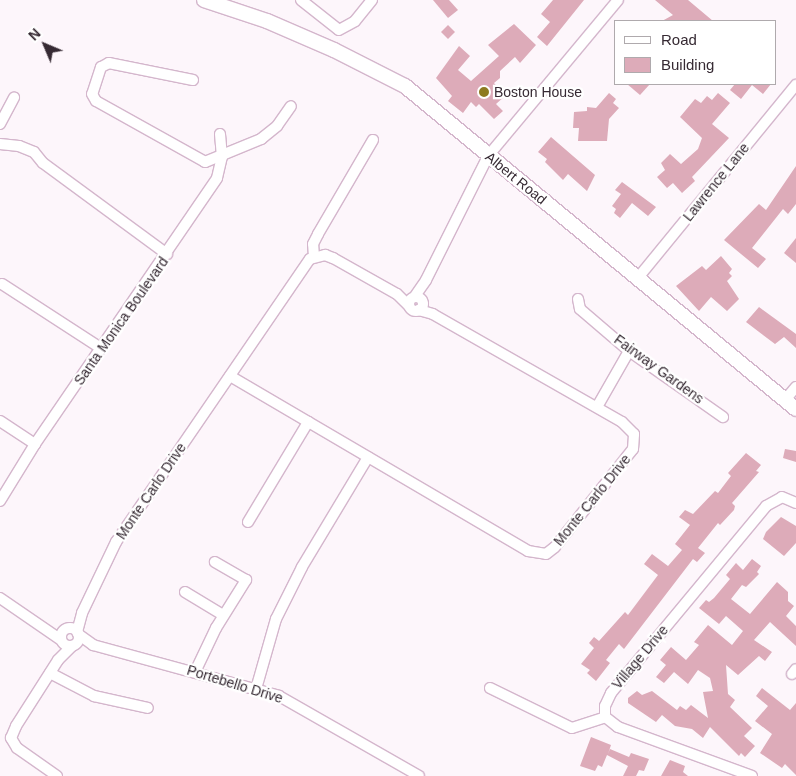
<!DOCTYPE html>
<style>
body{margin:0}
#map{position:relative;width:796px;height:776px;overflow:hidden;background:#fdf6fb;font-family:Helvetica,sans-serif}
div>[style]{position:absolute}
.building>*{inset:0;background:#ddabb9}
.roads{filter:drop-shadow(1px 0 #d4b6cc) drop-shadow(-1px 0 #d4b6cc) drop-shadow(0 1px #d4b6cc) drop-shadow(0 -1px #d4b6cc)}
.street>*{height:10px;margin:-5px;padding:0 5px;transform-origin:5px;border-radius:5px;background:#fff}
.street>.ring{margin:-5px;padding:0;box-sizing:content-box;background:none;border:10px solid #fff;border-radius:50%}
.secondary>*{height:14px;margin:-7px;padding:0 7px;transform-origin:7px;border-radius:7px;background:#fff}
.dots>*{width:14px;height:14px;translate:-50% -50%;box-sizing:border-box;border:2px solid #fff;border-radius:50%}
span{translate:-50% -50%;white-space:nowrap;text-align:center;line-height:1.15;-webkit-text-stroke:4.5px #fff;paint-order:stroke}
.poi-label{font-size:14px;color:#362a33}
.left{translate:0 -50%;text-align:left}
.street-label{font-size:14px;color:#362a33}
.legend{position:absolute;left:614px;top:20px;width:162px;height:65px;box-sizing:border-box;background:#fff;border:1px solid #afaaad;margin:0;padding:6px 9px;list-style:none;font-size:15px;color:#362a33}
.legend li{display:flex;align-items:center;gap:10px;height:25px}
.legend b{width:25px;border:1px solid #afaaad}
.north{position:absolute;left:20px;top:20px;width:50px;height:50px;-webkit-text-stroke:4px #fff;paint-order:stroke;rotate:315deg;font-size:14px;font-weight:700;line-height:20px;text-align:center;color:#362a33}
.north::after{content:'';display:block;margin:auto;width:18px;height:22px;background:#362a33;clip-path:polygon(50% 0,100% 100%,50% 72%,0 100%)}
</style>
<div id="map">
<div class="building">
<i style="clip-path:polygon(433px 0,449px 0,458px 10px,448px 18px)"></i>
<i style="clip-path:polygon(553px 0,584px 0,547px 46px,537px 37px,550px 22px,541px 14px)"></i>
<i style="clip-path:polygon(655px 0,688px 0,713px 21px,662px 21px,673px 15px)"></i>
<i style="clip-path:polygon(514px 24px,536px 45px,520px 63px,515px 57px,500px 71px,500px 78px,494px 83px,505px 96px,496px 104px,503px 111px,494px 119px,479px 104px,476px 107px,471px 102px,463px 113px,448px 101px,452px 96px,436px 78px,459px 46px,470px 56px,458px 70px,471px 81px,499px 56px,488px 45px)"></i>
<i style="clip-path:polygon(448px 25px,455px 32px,448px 39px,441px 32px)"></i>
<i style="clip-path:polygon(627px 84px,650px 84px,640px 95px)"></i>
<i style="clip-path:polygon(735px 84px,771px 84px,763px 94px,752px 85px,741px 99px,730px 90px)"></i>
<i style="clip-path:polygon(609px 93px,616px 99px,613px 103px,619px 108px,609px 119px,607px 141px,578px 141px,579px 128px,573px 128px,574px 112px,587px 111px,587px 107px,596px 108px)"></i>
<i style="clip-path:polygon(718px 93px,730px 103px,712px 124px,729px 138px,692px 177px,695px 181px,682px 193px,673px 183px,667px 188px,657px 177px,665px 170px,661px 163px,670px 154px,681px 164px,698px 149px,702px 138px,680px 117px,695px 99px,701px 103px,707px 96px,712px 100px)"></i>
<i style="clip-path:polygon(551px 137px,595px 175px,587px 191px,568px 174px,563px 180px,545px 162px,547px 159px,538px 152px)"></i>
<i style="clip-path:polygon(796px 166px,796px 204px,788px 214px,783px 209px,752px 248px,766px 259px,758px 268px,724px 240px,759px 204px,766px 210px)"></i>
<i style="clip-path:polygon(622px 182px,656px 207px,648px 216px,632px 203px,620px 218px,614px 213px,616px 209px,612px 206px,621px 194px,615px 190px)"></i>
<i style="clip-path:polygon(796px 238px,796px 263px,784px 253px)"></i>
<i style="clip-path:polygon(721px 256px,732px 269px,729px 273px,732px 276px,727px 281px,739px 299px,727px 311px,711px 297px,699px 311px,676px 286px,702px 266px,706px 270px)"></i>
<i style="clip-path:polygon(759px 307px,796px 334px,796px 348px,784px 337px,775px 344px,746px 322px)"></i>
<i style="clip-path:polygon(785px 449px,796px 451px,796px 462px,783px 458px)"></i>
<i style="clip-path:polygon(746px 453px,761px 465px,756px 471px,759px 472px,732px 503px,735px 506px,734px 510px,720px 525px,718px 523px,698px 548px,705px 553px,697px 562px,693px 559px,624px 649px,619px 644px,606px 660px,610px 663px,596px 681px,587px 673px,590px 670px,581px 664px,594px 648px,589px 643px,594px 637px,599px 641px,625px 612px,628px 615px,658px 575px,644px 564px,652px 554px,668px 566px,682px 550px,675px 544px,690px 525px,679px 517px,685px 510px,693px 514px,715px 491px,718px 493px,731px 476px,728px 473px)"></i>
<i style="clip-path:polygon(781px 517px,796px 526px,796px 543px,784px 556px,763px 539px,766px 532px)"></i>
<i style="clip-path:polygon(752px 559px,761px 566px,757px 572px,759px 574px,746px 587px,742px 585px,731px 599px,750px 614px,777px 582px,788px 592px,788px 601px,794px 606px,786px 616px,796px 626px,796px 646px,770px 622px,754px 640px,772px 652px,765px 661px,759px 656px,738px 675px,726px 665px,728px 694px,735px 700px,730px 707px,752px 728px,744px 736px,755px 746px,745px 757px,741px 753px,739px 756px,710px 727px,703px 738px,692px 729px,675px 726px,662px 715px,656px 722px,628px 703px,628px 698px,637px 691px,642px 695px,652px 691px,677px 710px,680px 706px,686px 710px,691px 705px,708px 718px,703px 692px,713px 691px,710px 678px,698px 670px,688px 684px,674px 672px,664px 683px,656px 677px,666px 665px,660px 660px,671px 647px,686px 660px,699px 645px,694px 642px,708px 625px,732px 645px,743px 631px,726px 616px,719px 624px,699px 608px,706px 600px,709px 602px,714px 598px,730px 579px,726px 575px,736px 563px,743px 570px)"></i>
<i style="clip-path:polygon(762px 688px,790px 710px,796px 703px,796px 775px,785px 764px,782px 768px,760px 753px,772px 734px,755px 721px,768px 706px,756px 696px)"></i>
<i style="clip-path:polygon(591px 737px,611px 745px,608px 754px,610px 749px,629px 757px,631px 753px,649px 759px,644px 771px,639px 770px,636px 776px,623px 776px,628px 766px,607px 755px,602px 767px,598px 765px,595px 771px,580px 766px)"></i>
<i style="clip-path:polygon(670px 760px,685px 766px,683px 772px,688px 776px,661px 776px)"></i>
</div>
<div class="roads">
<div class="street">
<i style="left:301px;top:0;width:48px;rotate:38.3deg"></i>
<i style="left:339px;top:30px;width:18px;rotate:-29deg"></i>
<i style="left:355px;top:21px;width:27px;rotate:-51deg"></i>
<i style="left:193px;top:80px;width:86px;rotate:-168.6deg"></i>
<i style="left:109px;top:63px;width:9px;rotate:153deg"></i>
<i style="left:101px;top:67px;width:28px;rotate:108deg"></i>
<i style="left:92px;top:94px;width:8px;rotate:60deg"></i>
<i style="left:96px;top:101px;width:125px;rotate:29.2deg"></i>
<i style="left:205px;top:162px;width:61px;rotate:-22.3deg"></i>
<i style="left:261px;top:139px;width:21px;rotate:-39deg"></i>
<i style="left:277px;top:126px;width:24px;rotate:-55deg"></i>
<i style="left:0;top:124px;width:30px;rotate:-62deg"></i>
<i style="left:0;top:144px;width:19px;rotate:6deg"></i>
<i style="left:19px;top:146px;width:16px;rotate:22deg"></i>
<i style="left:34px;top:152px;width:14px;rotate:51deg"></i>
<i style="left:43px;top:163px;width:154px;rotate:36.3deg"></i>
<i style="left:314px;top:257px;width:13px;rotate:-94deg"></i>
<i style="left:313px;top:244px;width:11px;rotate:-63deg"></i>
<i style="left:318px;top:234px;width:109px;rotate:-59.7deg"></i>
<i style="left:637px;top:279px;width:251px;rotate:-50.7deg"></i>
<i style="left:2px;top:284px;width:119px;rotate:33deg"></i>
<i style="left:415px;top:296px;width:19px;rotate:-55deg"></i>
<i style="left:426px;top:280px;width:139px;rotate:-63.4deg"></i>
<i style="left:488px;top:156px;width:203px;rotate:-50.2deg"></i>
<i class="ring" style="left:409px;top:297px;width:4px;height:4px"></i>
<i style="left:578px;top:299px;width:10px;rotate:79deg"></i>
<i style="left:580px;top:309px;width:65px;rotate:40.6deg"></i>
<i style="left:629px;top:351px;width:115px;rotate:35.1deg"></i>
<i style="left:230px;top:376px;width:346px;rotate:30.4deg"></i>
<i style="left:528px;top:551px;width:18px;rotate:9deg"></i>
<i style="left:546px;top:554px;width:11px;rotate:-38deg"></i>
<i style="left:555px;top:547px;width:125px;rotate:-51.5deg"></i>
<i style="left:633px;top:449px;width:15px;rotate:-86deg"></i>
<i style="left:634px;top:434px;width:17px;rotate:-135deg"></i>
<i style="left:622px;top:422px;width:218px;rotate:-150.3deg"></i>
<i style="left:433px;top:314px;width:15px;rotate:-164deg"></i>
<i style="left:785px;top:400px;width:17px;rotate:-50deg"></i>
<i style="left:597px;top:407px;width:64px;rotate:-60.3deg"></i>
<i style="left:0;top:421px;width:42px;rotate:33.3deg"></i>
<i style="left:0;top:501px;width:67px;rotate:-58.4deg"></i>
<i style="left:35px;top:444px;width:322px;rotate:-55.6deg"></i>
<i style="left:217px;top:178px;width:22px;rotate:-77deg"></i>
<i style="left:222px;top:157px;width:23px;rotate:-95deg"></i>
<i style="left:248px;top:522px;width:117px;rotate:-59deg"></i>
<i style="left:185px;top:592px;width:44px;rotate:31.2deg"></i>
<i style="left:0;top:598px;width:74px;rotate:34.5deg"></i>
<i class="ring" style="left:61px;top:628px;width:8px;height:8px"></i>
<i style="left:77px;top:632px;width:20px;rotate:-75deg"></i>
<i style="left:82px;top:613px;width:79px;rotate:-64.4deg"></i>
<i style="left:116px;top:542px;width:343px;rotate:-55.6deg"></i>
<i style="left:310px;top:259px;width:16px;rotate:-15deg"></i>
<i style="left:325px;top:255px;width:9px;rotate:21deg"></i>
<i style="left:333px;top:258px;width:73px;rotate:29.4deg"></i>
<i style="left:397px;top:294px;width:16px;rotate:45deg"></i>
<i style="left:78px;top:634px;width:19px;rotate:36deg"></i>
<i style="left:93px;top:645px;width:193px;rotate:15.3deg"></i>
<i style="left:279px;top:696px;width:161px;rotate:29.7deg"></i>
<i style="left:195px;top:672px;width:49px;rotate:-64.5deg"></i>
<i style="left:216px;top:628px;width:57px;rotate:-58deg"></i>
<i style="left:246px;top:580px;width:36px;rotate:-150deg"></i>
<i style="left:50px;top:673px;width:50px;rotate:27.6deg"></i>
<i style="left:94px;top:696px;width:55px;rotate:12.5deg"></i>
<i style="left:792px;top:674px;width:6px;rotate:-51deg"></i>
<i style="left:490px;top:688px;width:91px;rotate:26deg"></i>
<i style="left:572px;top:728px;width:35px;rotate:-18deg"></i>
<i style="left:256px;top:689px;width:73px;rotate:-74.1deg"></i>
<i style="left:276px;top:619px;width:58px;rotate:-63.4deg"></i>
<i style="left:302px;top:567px;width:128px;rotate:-59deg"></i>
<i style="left:57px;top:776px;width:49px;rotate:-145deg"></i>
<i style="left:17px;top:748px;width:12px;rotate:-121deg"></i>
<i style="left:11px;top:738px;width:13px;rotate:-67deg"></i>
<i style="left:16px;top:726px;width:78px;rotate:-57.5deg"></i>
<i style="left:58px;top:660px;width:20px;rotate:-45deg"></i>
<i style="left:752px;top:776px;width:143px;rotate:-159.9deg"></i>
<i style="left:618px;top:727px;width:16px;rotate:-142deg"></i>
<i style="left:605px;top:717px;width:11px;rotate:-90deg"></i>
<i style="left:605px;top:706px;width:14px;rotate:-65deg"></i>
<i style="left:611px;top:693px;width:243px;rotate:-50.3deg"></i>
<i style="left:766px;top:506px;width:18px;rotate:-29deg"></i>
<i style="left:782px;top:497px;width:15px;rotate:23deg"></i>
</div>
<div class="secondary">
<i style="left:204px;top:0;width:66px;rotate:18.4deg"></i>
<i style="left:267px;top:21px;width:73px;rotate:23.4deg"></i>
<i style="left:334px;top:50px;width:80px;rotate:26.9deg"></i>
<i style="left:405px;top:86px;width:507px;rotate:39.56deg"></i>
</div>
</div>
<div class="dots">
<i style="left:484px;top:92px;background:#8d7a1f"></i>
</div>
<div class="poi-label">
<span class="left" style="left:494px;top:92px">Boston House</span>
</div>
<div class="street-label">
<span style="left:516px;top:178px;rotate:39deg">Albert Road</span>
<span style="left:716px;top:182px;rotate:-51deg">Lawrence Lane</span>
<span style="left:121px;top:321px;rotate:-55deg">Santa Monica Boulevard</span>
<span style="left:659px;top:369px;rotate:36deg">Fairway Gardens</span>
<span style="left:151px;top:491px;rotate:-56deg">Monte Carlo Drive</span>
<span style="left:592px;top:500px;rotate:-51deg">Monte Carlo Drive</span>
<span style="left:640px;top:657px;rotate:-50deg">Village Drive</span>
<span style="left:235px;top:684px;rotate:17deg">Portebello Drive</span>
</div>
<ul class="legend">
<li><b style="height:6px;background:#fff"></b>Road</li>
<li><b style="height:14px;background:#ddabb9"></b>Building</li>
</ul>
<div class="north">N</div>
</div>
